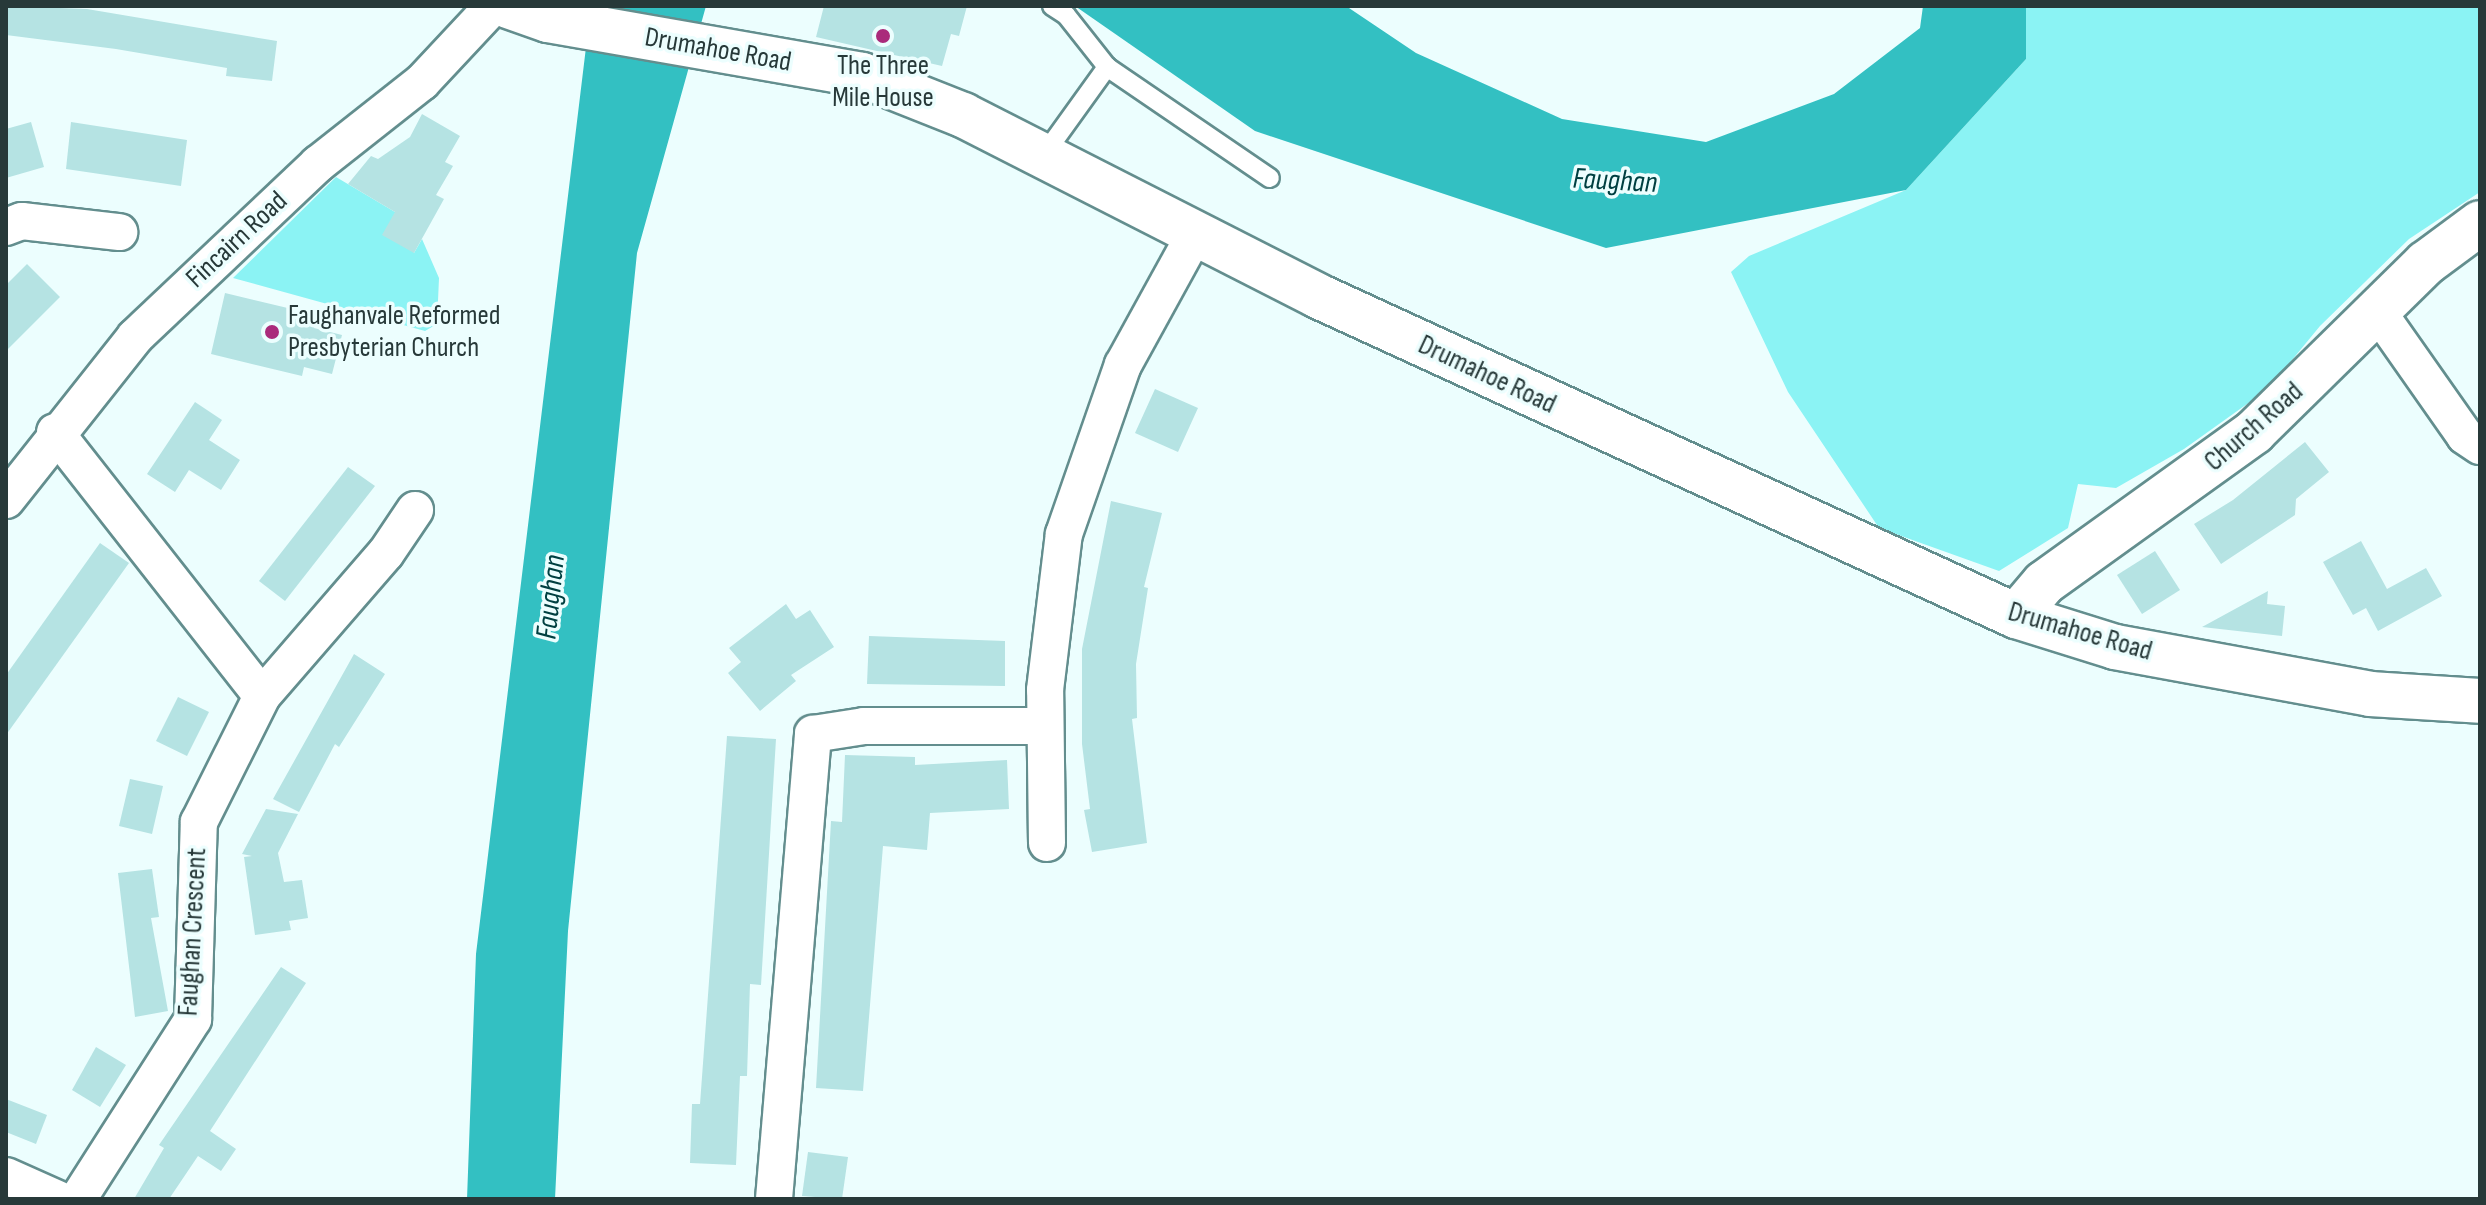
<!DOCTYPE html>
<style>
body{margin:0}
#map{position:relative;width:2486px;height:1205px;overflow:hidden;background:#ecfefe;font-family:"Sofia Sans Condensed",sans-serif}
div>[style]{position:absolute}
.green>*{inset:0;background:#8bf3f4}
.water>*{inset:0;background:#33c0c2}
.building>*{inset:0;background:#b5e3e3}
.roads{filter:drop-shadow(2px 0 #638e8e) drop-shadow(-2px 0 #638e8e) drop-shadow(0 2px #638e8e) drop-shadow(0 -2px #638e8e)}
.service>*{height:18px;margin:-9px;padding:0 9px;transform-origin:9px;border-radius:9px;background:#fff}
.minor>*{height:36px;margin:-18px;padding:0 18px;transform-origin:18px;border-radius:18px;background:#fff}
.tertiary>*{height:44px;margin:-22px;padding:0 22px;transform-origin:22px;border-radius:22px;background:#fff}
.dots>*{width:22px;height:22px;translate:-50% -50%;box-sizing:border-box;border:4px solid #ecfefe;border-radius:50%}
span{translate:-50% -50%;white-space:nowrap;text-align:center;line-height:1.15;-webkit-text-stroke:7px #ecfefe;paint-order:stroke}
.street-label{font-size:28px;color:#273939}
.poi-label{font-size:28px;color:#273939}
.left{translate:0 -50%;text-align:left}
.water-label{font-size:30px;color:#004041;font-style:italic}
.frame{position:absolute;inset:0;border:8px solid #273939;pointer-events:none}
</style>
<div id="map">
<div class="green">
<i style="clip-path:polygon(2026px 6px,2480px 6px,2480px 192px,2409px 239px,2320px 326px,2268px 389px,2184px 449px,2116px 488px,2078px 484px,2068px 528px,1999px 571px,1879px 528px,1788px 392px,1731px 272px,1749px 256px,1906px 190px,2026px 59px)"></i>
<i style="clip-path:polygon(336px 177px,395px 212px,414px 253px,422px 239px,439px 278px,437px 324px,425px 331px,233px 278px)"></i>
</div>
<div class="water">
<i style="clip-path:polygon(591px 6px,706px 6px,637px 253px,568px 931px,555px 1199px,467px 1199px,476px 954px)"></i>
<i style="clip-path:polygon(1075px 6px,1346px 6px,1416px 53px,1562px 119px,1706px 142px,1834px 94px,1920px 28px,1923px 6px,2026px 6px,2026px 59px,1906px 190px,1606px 248px,1255px 131px)"></i>
</div>
<div class="building">
<i style="clip-path:polygon(6px 6px,87px 9px,277px 41px,272px 81px,226px 76px,227px 68px,116px 49px,6px 35px)"></i>
<i style="clip-path:polygon(824px 6px,967px 6px,959px 36px,951px 34px,942px 66px,816px 37px)"></i>
<i style="clip-path:polygon(422px 114px,460px 136px,445px 162px,453px 166px,436px 195px,444px 199px,414px 253px,382px 235px,395px 212px,348px 184px,371px 156px,378px 159px,410px 137px)"></i>
<i style="clip-path:polygon(31px 122px,44px 167px,6px 178px,6px 129px)"></i>
<i style="clip-path:polygon(71px 122px,187px 140px,181px 186px,66px 169px)"></i>
<i style="clip-path:polygon(27px 264px,60px 297px,6px 351px,6px 285px)"></i>
<i style="clip-path:polygon(225px 293px,317px 315px,314px 328px,342px 335px,332px 374px,304px 367px,302px 376px,211px 354px)"></i>
<i style="clip-path:polygon(1155px 389px,1198px 408px,1178px 452px,1135px 433px)"></i>
<i style="clip-path:polygon(195px 402px,222px 420px,209px 440px,240px 460px,221px 490px,189px 470px,175px 492px,147px 474px)"></i>
<i style="clip-path:polygon(2305px 442px,2329px 472px,2296px 499px,2295px 515px,2221px 564px,2194px 524px,2233px 500px)"></i>
<i style="clip-path:polygon(348px 467px,375px 486px,285px 601px,259px 581px)"></i>
<i style="clip-path:polygon(1111px 501px,1162px 513px,1144px 587px,1148px 588px,1136px 664px,1137px 718px,1132px 719px,1147px 843px,1092px 852px,1084px 810px,1090px 809px,1082px 744px,1082px 649px)"></i>
<i style="clip-path:polygon(2361px 541px,2387px 589px,2426px 568px,2442px 596px,2378px 631px,2366px 608px,2353px 615px,2323px 562px)"></i>
<i style="clip-path:polygon(100px 543px,129px 563px,6px 735px,6px 675px)"></i>
<i style="clip-path:polygon(2155px 551px,2180px 590px,2142px 614px,2117px 575px)"></i>
<i style="clip-path:polygon(2268px 591px,2267px 604px,2285px 606px,2282px 636px,2202px 627px)"></i>
<i style="clip-path:polygon(786px 604px,796px 619px,810px 610px,834px 647px,791px 675px,796px 681px,760px 711px,728px 673px,741px 662px,729px 648px)"></i>
<i style="clip-path:polygon(869px 636px,1005px 641px,1005px 686px,867px 684px)"></i>
<i style="clip-path:polygon(354px 654px,385px 674px,339px 747px,335px 744px,299px 812px,273px 799px)"></i>
<i style="clip-path:polygon(178px 697px,209px 712px,187px 756px,156px 741px)"></i>
<i style="clip-path:polygon(727px 736px,776px 739px,761px 985px,750px 984px,747px 1076px,740px 1076px,736px 1165px,690px 1163px,692px 1104px,700px 1104px)"></i>
<i style="clip-path:polygon(845px 755px,915px 757px,915px 765px,1007px 760px,1009px 809px,930px 813px,927px 850px,883px 846px,863px 1091px,816px 1088px,831px 821px,842px 822px)"></i>
<i style="clip-path:polygon(130px 779px,163px 786px,152px 834px,119px 826px)"></i>
<i style="clip-path:polygon(266px 809px,298px 814px,278px 853px,284px 882px,302px 880px,308px 918px,289px 921px,291px 930px,255px 935px,244px 857px,252px 856px,242px 854px)"></i>
<i style="clip-path:polygon(152px 869px,159px 917px,151px 918px,168px 1011px,135px 1017px,118px 873px)"></i>
<i style="clip-path:polygon(281px 967px,306px 983px,210px 1131px,236px 1149px,221px 1171px,198px 1156px,169px 1199px,134px 1199px,164px 1148px,159px 1145px)"></i>
<i style="clip-path:polygon(96px 1047px,126px 1065px,100px 1107px,72px 1090px)"></i>
<i style="clip-path:polygon(6px 1099px,47px 1115px,36px 1144px,6px 1132px)"></i>
<i style="clip-path:polygon(808px 1152px,848px 1157px,842px 1199px,802px 1196px)"></i>
</div>
<div class="roads">
<div class="service">
<i style="left:1052px;top:6px;width:17px;rotate:33deg"></i>
<i style="left:1066px;top:15px;width:66px;rotate:51.7deg"></i>
<i style="left:1107px;top:67px;width:197px;rotate:34.3deg"></i>
<i style="left:1043px;top:156px;width:110px;rotate:-54.3deg"></i>
</div>
<div class="minor">
<i style="left:6px;top:227px;width:17px;rotate:-21deg"></i>
<i style="left:22px;top:221px;width:98px;rotate:6.5deg"></i>
<i style="left:2378px;top:312px;width:151px;rotate:54.9deg"></i>
<i style="left:2465px;top:436px;width:18px;rotate:34deg"></i>
<i style="left:55px;top:432px;width:335px;rotate:51.9deg"></i>
<i style="left:6px;top:500px;width:208px;rotate:-51.6deg"></i>
<i style="left:135px;top:337px;width:252px;rotate:-43.4deg"></i>
<i style="left:318px;top:164px;width:132px;rotate:-38.3deg"></i>
<i style="left:422px;top:82px;width:104px;rotate:-46.9deg"></i>
<i style="left:1047px;top:843px;width:153px;rotate:-90.7deg"></i>
<i style="left:1045px;top:690px;width:157px;rotate:-83.1deg"></i>
<i style="left:1064px;top:534px;width:179px;rotate:-70.8deg"></i>
<i style="left:1123px;top:365px;width:149px;rotate:-61.2deg"></i>
<i style="left:6px;top:1176px;width:57px;rotate:23.9deg"></i>
<i style="left:78px;top:1199px;width:214px;rotate:-57.4deg"></i>
<i style="left:193px;top:1019px;width:197px;rotate:-88.3deg"></i>
<i style="left:199px;top:822px;width:141px;rotate:-63.4deg"></i>
<i style="left:262px;top:696px;width:189px;rotate:-49.1deg"></i>
<i style="left:386px;top:553px;width:52px;rotate:-56deg"></i>
<i style="left:774px;top:1199px;width:467px;rotate:-85.2deg"></i>
<i style="left:813px;top:734px;width:52px;rotate:-8.9deg"></i>
<i style="left:864px;top:726px;width:181px"></i>
</div>
<div class="tertiary">
<i style="left:508px;top:6px;width:42px;rotate:19.3deg"></i>
<i style="left:548px;top:20px;width:319px;rotate:9.9deg"></i>
<i style="left:862px;top:75px;width:109px;rotate:21.6deg"></i>
<i style="left:963px;top:115px;width:398px;rotate:27deg"></i>
<i style="left:1318px;top:296px;width:768px;rotate:24.63deg"></i>
<i style="left:2016px;top:616px;width:104px;rotate:17.4deg"></i>
<i style="left:2115px;top:647px;width:259px;rotate:10.4deg"></i>
<i style="left:2370px;top:694px;width:110px;rotate:3.6deg"></i>
<i style="left:2016px;top:616px;width:43px;rotate:-49.7deg"></i>
<i style="left:2044px;top:583px;width:259px;rotate:-35.7deg"></i>
<i style="left:2254px;top:432px;width:241px;rotate:-44.5deg"></i>
<i style="left:2426px;top:263px;width:67px;rotate:-36.5deg"></i>
</div>
</div>
<div class="dots">
<i style="left:883px;top:36px;background:#aa2b7b"></i>
<i style="left:272px;top:332px;background:#aa2b7b"></i>
</div>
<div class="street-label">
<span style="left:718px;top:50px;rotate:10deg">Drumahoe Road</span>
<span style="left:237px;top:240px;rotate:-43deg">Fincairn Road</span>
<span style="left:1487px;top:375px;rotate:25deg">Drumahoe Road</span>
<span style="left:2254px;top:427px;rotate:-41deg">Church Road</span>
<span style="left:2080px;top:632px;rotate:16deg">Drumahoe Road</span>
<span style="left:193px;top:932px;rotate:-87deg">Faughan Crescent</span>
</div>
<div class="poi-label">
<span style="left:883px;top:82px">The Three<br>Mile House</span>
<span class="left" style="left:288px;top:332px">Faughanvale Reformed<br>Presbyterian Church</span>
</div>
<div class="water-label">
<span style="left:1615px;top:181px;rotate:3deg">Faughan</span>
<span style="left:551px;top:597px;rotate:-84deg">Faughan</span>
</div>
<div class="frame"></div>
</div>
